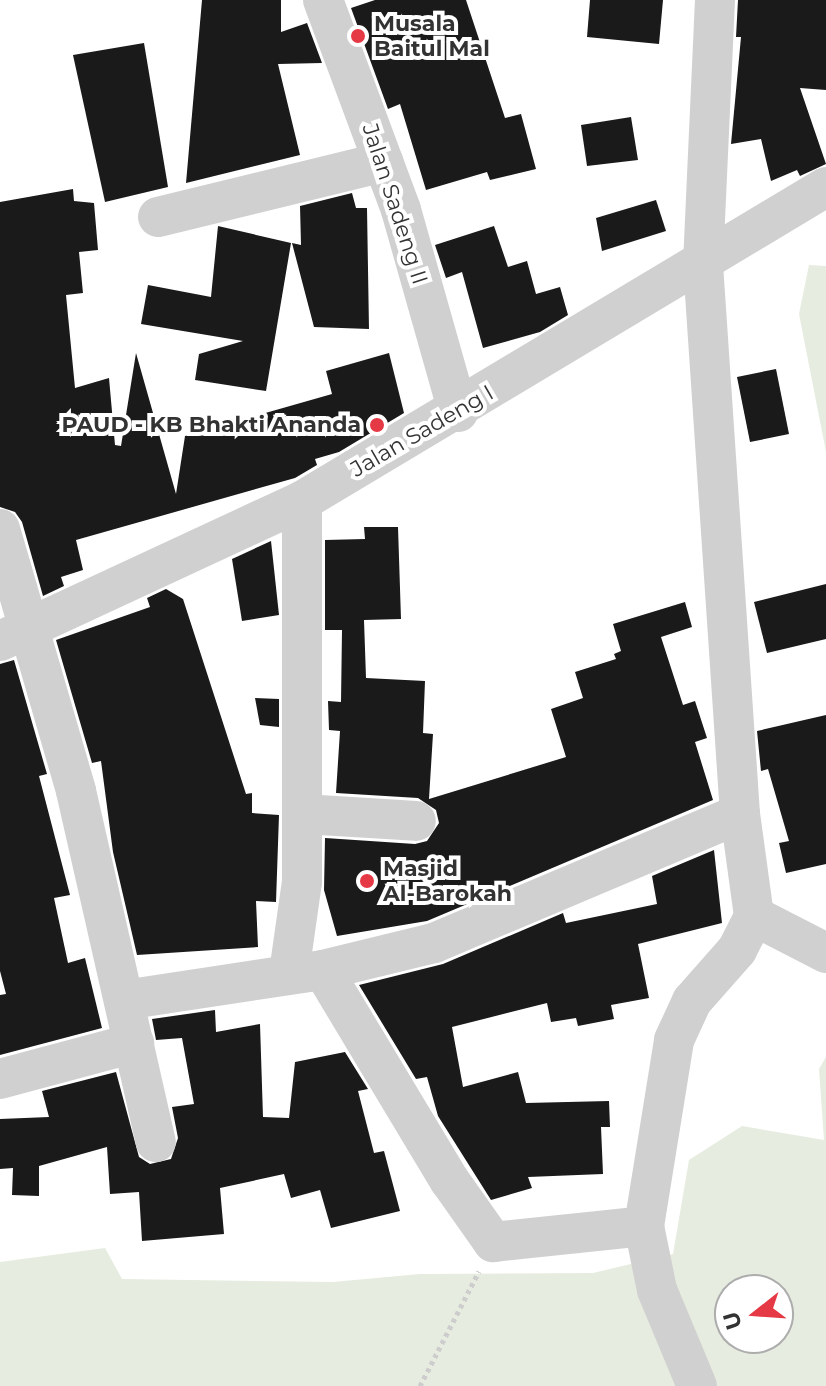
<!DOCTYPE html>
<style>
body{margin:0}
#map{position:relative;width:826px;height:1386px;overflow:hidden;background:#fff;font-family:Montserrat,sans-serif}
div>[style]{position:absolute}
.green>*{inset:0;background:#e6ecdf}
.building>*{inset:0;background:#1a1a1a}
.path>*{height:5px;margin-top:-2.5px;transform-origin:0;background:repeating-linear-gradient(90deg,#cdcdcd 0 4px,transparent 0 8px)}
.street>*{height:40px;margin:-20px;padding:0 20px;transform-origin:20px;border-radius:20px;background:#d0d0d0}
.dots>*{width:22px;height:22px;translate:-50% -50%;box-sizing:border-box;border:4px solid #fff;border-radius:50%}
span{translate:-50% -50%;white-space:nowrap;text-align:center;line-height:1.15;-webkit-text-stroke:8px #fff;paint-order:stroke}
.poi-label{font-size:22px;color:#333;font-weight:700}
.left{translate:0 -50%;text-align:left}
.right{translate:-100% -50%;text-align:right}
.street-label{font-size:22px;color:#333}
.north{position:absolute;left:714px;top:1274px;width:80px;height:80px;box-sizing:border-box;background:#fff;border:2px solid #adadad;border-radius:50%;rotate:253deg;font-size:22px;font-weight:700;line-height:32px;text-align:center;color:#333}
.north::after{content:'';display:block;margin:auto;width:28px;height:36px;background:#e63946;clip-path:polygon(50% 0,100% 100%,50% 72%,0 100%)}
</style>
<div id="map">
<div class="green">
<i style="clip-path:polygon(809px 265px,826px 266px,826px 452px,799px 314px)"></i>
<i style="clip-path:polygon(evenodd,826px 1057px,826px 1386px,0 1386px,0 1262px,105px 1248px,122px 1279px,333px 1282px,420px 1274px,593px 1273px,673px 1254px,689px 1160px,742px 1126px,824px 1140px,819px 1069px,826px 1057px,730px 1290px,778px 1290px,778px 1338px,730px 1338px,730px 1290px)"></i>
</div>
<div class="building">
<i style="clip-path:polygon(202px 0,281px 0,281px 32px,307px 23px,322px 63px,278px 64px,300px 155px,186px 183px)"></i>
<i style="clip-path:polygon(375px 0,466px 0,505px 118px,521px 114px,536px 169px,490px 180px,487px 172px,426px 190px,400px 104px,388px 109px,351px 8px)"></i>
<i style="clip-path:polygon(590px 0,663px 0,659px 44px,587px 37px)"></i>
<i style="clip-path:polygon(738px 0,826px 0,826px 90px,800px 88px,826px 164px,800px 176px,797px 170px,771px 181px,761px 139px,731px 144px,741px 37px,736px 37px)"></i>
<i style="clip-path:polygon(144px 43px,168px 187px,105px 202px,73px 55px)"></i>
<i style="clip-path:polygon(631px 117px,638px 160px,587px 166px,581px 125px)"></i>
<i style="clip-path:polygon(73px 189px,74px 201px,94px 203px,98px 250px,79px 252px,83px 293px,66px 295px,75px 388px,109px 378px,115px 445px,121px 446px,136px 353px,176px 494px,185px 436px,332px 394px,326px 371px,389px 353px,404px 413px,339px 452px,315px 459px,317px 465px,295px 478px,76px 540px,83px 570px,61px 577px,64px 586px,43px 596px,22px 522px,15px 512px,0 507px,0 202px)"></i>
<i style="clip-path:polygon(352px 193px,356px 208px,367px 208px,369px 329px,314px 327px,292px 243px,301px 245px,300px 206px)"></i>
<i style="clip-path:polygon(656px 200px,666px 231px,602px 251px,596px 218px)"></i>
<i style="clip-path:polygon(218px 226px,291px 243px,266px 391px,195px 380px,199px 354px,243px 341px,141px 324px,148px 285px,211px 297px)"></i>
<i style="clip-path:polygon(494px 226px,508px 267px,527px 261px,536px 294px,560px 287px,568px 315px,540px 332px,483px 348px,462px 272px,446px 278px,435px 245px)"></i>
<i style="clip-path:polygon(776px 369px,789px 434px,750px 442px,737px 377px)"></i>
<i style="clip-path:polygon(364px 527px,398px 527px,401px 619px,364px 620px,366px 678px,425px 681px,423px 733px,433px 734px,429px 799px,566px 757px,551px 709px,583px 698px,575px 672px,616px 659px,614px 654px,621px 651px,613px 624px,685px 602px,692px 627px,661px 637px,683px 705px,695px 701px,707px 738px,695px 742px,713px 800px,427px 921px,337px 936px,324px 890px,325px 838px,415px 844px,427px 841px,439px 823px,436px 810px,418px 798px,336px 793px,340px 731px,329px 730px,328px 701px,341px 702px,342px 630px,325px 630px,325px 540px,365px 539px)"></i>
<i style="clip-path:polygon(271px 541px,279px 615px,242px 621px,232px 559px)"></i>
<i style="clip-path:polygon(826px 584px,826px 639px,767px 653px,754px 602px)"></i>
<i style="clip-path:polygon(166px 589px,183px 599px,246px 794px,252px 793px,252px 813px,279px 815px,276px 902px,256px 901px,258px 947px,137px 955px,113px 852px,101px 761px,92px 763px,56px 640px,150px 607px,147px 598px)"></i>
<i style="clip-path:polygon(14px 660px,47px 774px,39px 776px,70px 895px,54px 898px,68px 963px,85px 958px,102px 1028px,0 1055px,0 995px,6px 994px,0 971px,0 664px)"></i>
<i style="clip-path:polygon(255px 698px,279px 699px,279px 727px,260px 725px)"></i>
<i style="clip-path:polygon(826px 715px,826px 864px,786px 873px,779px 843px,789px 841px,768px 769px,761px 771px,757px 731px)"></i>
<i style="clip-path:polygon(714px 850px,722px 923px,638px 944px,649px 998px,611px 1005px,614px 1019px,578px 1026px,576px 1018px,551px 1022px,547px 1003px,452px 1027px,463px 1087px,518px 1072px,526px 1103px,609px 1101px,610px 1127px,601px 1127px,603px 1174px,528px 1177px,532px 1188px,491px 1200px,438px 1116px,427px 1077px,416px 1079px,359px 985px,443px 964px,563px 913px,566px 923px,657px 904px,652px 876px)"></i>
<i style="clip-path:polygon(215px 1010px,216px 1032px,260px 1024px,263px 1117px,289px 1118px,295px 1062px,345px 1052px,368px 1089px,358px 1091px,374px 1153px,384px 1151px,400px 1211px,331px 1228px,320px 1190px,291px 1198px,284px 1174px,220px 1188px,224px 1234px,142px 1241px,139px 1192px,110px 1194px,107px 1147px,39px 1166px,39px 1196px,12px 1195px,13px 1168px,0 1169px,0 1119px,49px 1117px,42px 1091px,116px 1072px,139px 1157px,150px 1164px,171px 1159px,178px 1138px,172px 1107px,194px 1104px,182px 1038px,156px 1040px,152px 1019px)"></i>
</div>
<div class="path">
<i style="left:420px;top:1386px;width:129px;rotate:-62.8deg"></i>
</div>
<div class="street">
<i style="left:323px;top:0;width:224px;rotate:69.6deg"></i>
<i style="left:401px;top:210px;width:210px;rotate:74.2deg"></i>
<i style="left:158px;top:217px;width:232px;rotate:-13.7deg"></i>
<i style="left:0;top:529px;width:273px;rotate:73.8deg"></i>
<i style="left:76px;top:791px;width:360px;rotate:77.2deg"></i>
<i style="left:0;top:641px;width:333px;rotate:-24.9deg"></i>
<i style="left:302px;top:501px;width:611px;rotate:-30.93deg"></i>
<i style="left:303px;top:814px;width:113px;rotate:3.5deg"></i>
<i style="left:754px;top:916px;width:81px;rotate:27.2deg"></i>
<i style="left:323px;top:970px;width:246px;rotate:59deg"></i>
<i style="left:450px;top:1181px;width:75px;rotate:54.8deg"></i>
<i style="left:493px;top:1242px;width:152px;rotate:-6deg"></i>
<i style="left:644px;top:1226px;width:65px;rotate:78.5deg"></i>
<i style="left:657px;top:1290px;width:104px;rotate:67.4deg"></i>
<i style="left:289px;top:973px;width:92px;rotate:-81.9deg"></i>
<i style="left:302px;top:882px;width:381px;rotate:-90deg"></i>
<i style="left:124px;top:1000px;width:201px;rotate:-8.6deg"></i>
<i style="left:323px;top:970px;width:114px;rotate:-13.7deg"></i>
<i style="left:434px;top:943px;width:332px;rotate:-22.9deg"></i>
<i style="left:0;top:1079px;width:139px;rotate:-15deg"></i>
<i style="left:644px;top:1226px;width:188px;rotate:-80.8deg"></i>
<i style="left:674px;top:1040px;width:43px;rotate:-65.2deg"></i>
<i style="left:692px;top:1001px;width:68px;rotate:-48.6deg"></i>
<i style="left:737px;top:950px;width:38px;rotate:-63deg"></i>
<i style="left:754px;top:916px;width:103px;rotate:-97.8deg"></i>
<i style="left:740px;top:814px;width:551px;rotate:-93.85deg"></i>
<i style="left:703px;top:264px;width:264px;rotate:-87.4deg"></i>
</div>
<div class="dots">
<i style="left:358px;top:36px;background:#e63946"></i>
<i style="left:377px;top:425px;background:#e63946"></i>
<i style="left:367px;top:881px;background:#e63946"></i>
</div>
<div class="poi-label">
<span class="left" style="left:374px;top:36px">Musala<br>Baitul Mal</span>
<span class="right" style="left:361px;top:425px">PAUD - KB Bhakti Ananda</span>
<span class="left" style="left:383px;top:881px">Masjid<br>Al-Barokah</span>
</div>
<div class="street-label">
<span style="left:395px;top:204px;rotate:72deg">Jalan Sadeng II</span>
<span style="left:422px;top:431px;rotate:-30deg">Jalan Sadeng I</span>
</div>
<div class="north">U</div>
</div>
